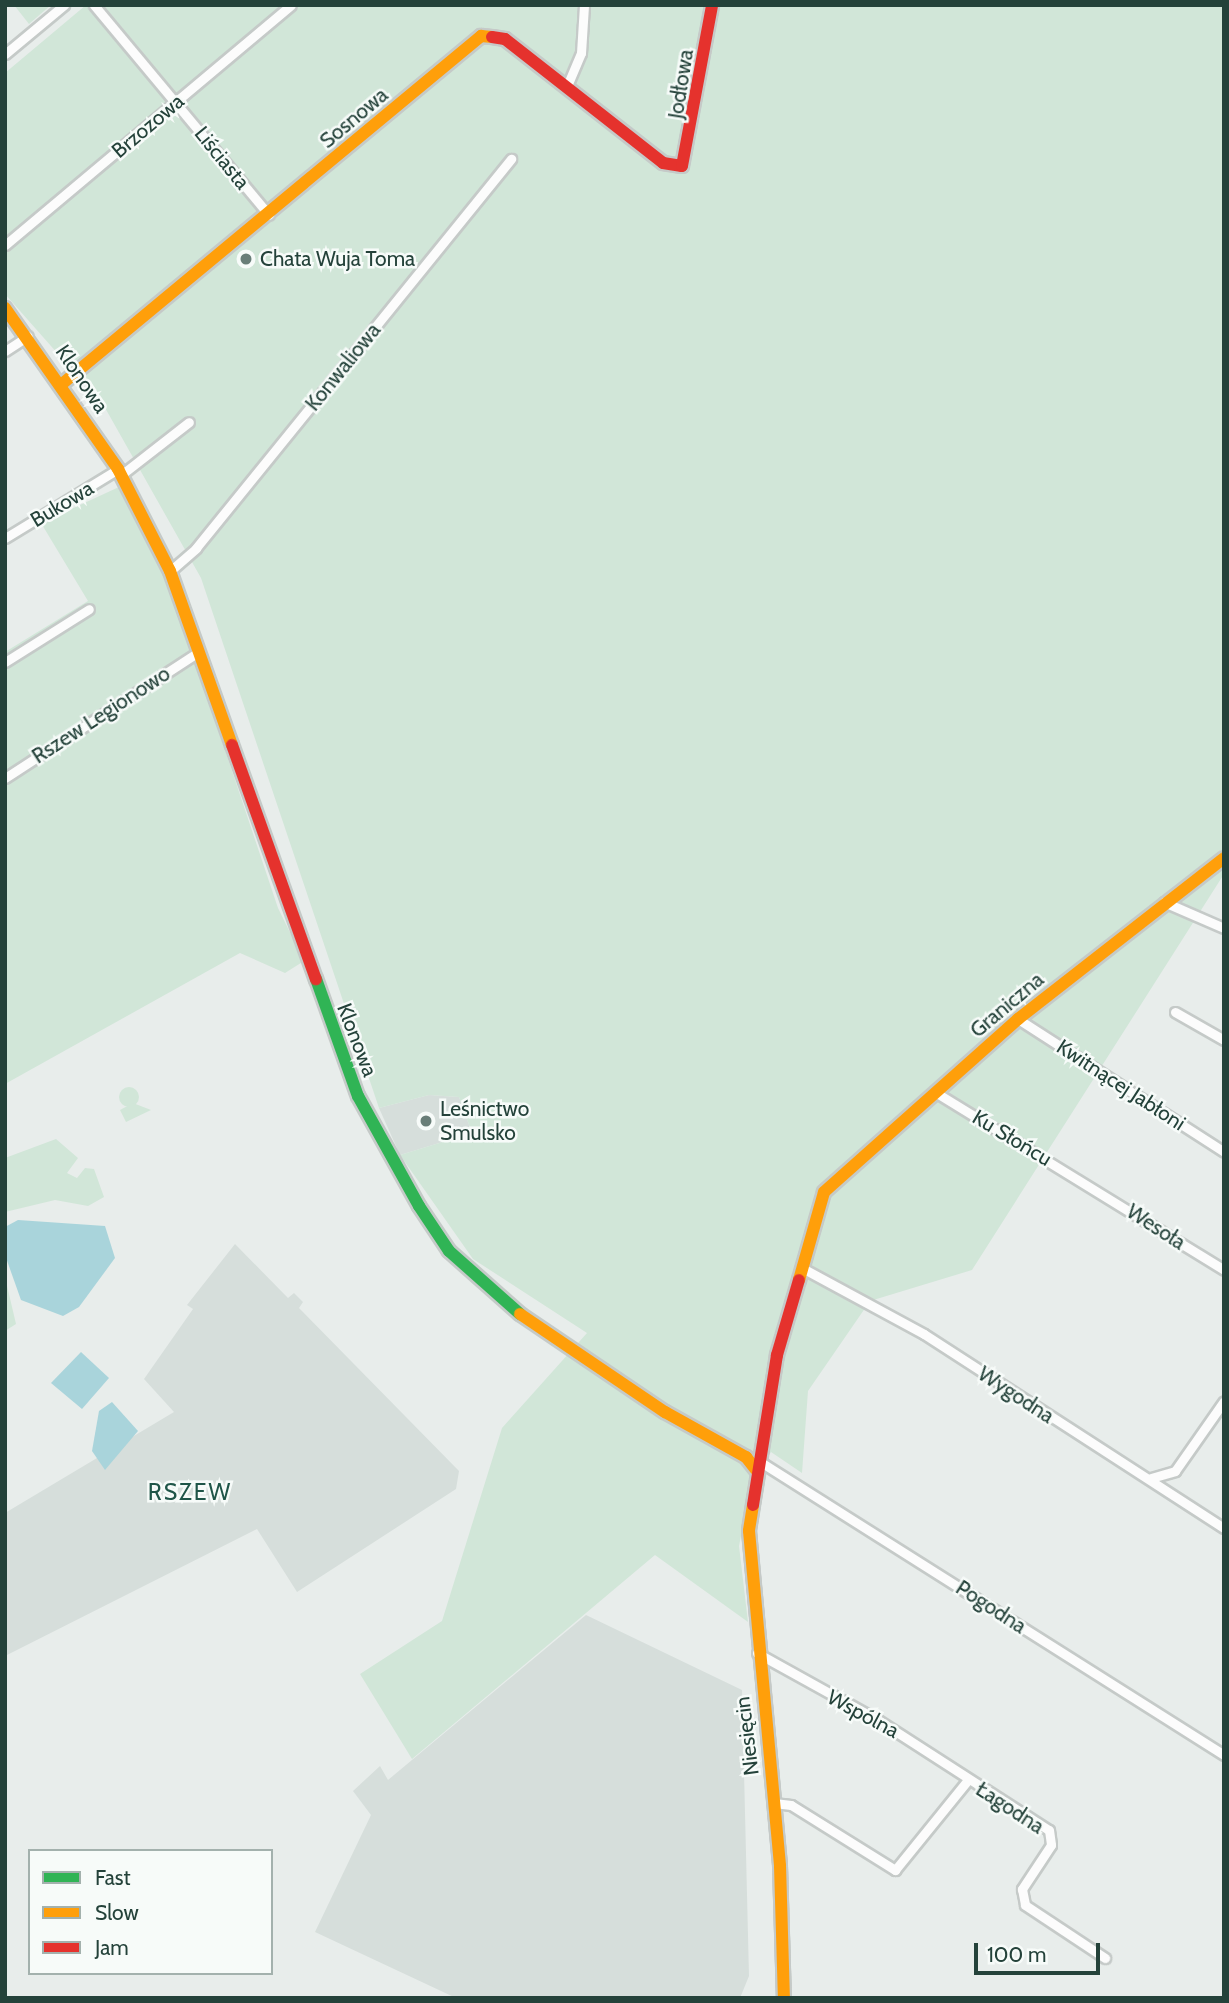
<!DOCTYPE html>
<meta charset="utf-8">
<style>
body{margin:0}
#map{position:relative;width:1229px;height:2003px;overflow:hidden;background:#e8edeb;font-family:Cabin,sans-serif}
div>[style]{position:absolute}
.built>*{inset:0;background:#d6dedb}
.green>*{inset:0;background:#d1e6d8}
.round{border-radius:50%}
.water>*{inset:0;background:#a9d4db}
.roads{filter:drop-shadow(2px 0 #c5cac8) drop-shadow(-2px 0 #c5cac8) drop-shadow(0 2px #c5cac8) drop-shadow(0 -2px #c5cac8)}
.street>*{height:9px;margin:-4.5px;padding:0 4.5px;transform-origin:4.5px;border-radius:4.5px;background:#fcfcfc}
.fast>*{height:12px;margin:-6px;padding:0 6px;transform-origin:6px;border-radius:6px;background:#30b455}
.slow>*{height:12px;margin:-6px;padding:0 6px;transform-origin:6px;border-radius:6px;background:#ff9f0a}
.jam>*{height:12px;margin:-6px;padding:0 6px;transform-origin:6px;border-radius:6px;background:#e5322d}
.dots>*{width:19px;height:19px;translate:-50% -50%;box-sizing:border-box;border:4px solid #f7fbf9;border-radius:50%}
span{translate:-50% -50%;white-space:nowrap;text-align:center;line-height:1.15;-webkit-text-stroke:5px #f7fbf9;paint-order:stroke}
.street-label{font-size:21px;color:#24423a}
.poi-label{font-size:21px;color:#24423a}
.left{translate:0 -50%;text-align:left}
.neighbourhood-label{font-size:23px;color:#1f5548;letter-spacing:2px}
.frame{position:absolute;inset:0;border:7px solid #24423a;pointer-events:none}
.legend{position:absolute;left:28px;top:1849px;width:245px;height:126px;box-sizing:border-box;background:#f7fbf9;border:2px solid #a3b1ad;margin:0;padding:9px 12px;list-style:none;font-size:21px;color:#24423a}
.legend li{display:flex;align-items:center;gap:14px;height:35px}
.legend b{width:35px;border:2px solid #a3b1ad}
.scale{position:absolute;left:974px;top:1943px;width:126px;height:32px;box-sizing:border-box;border:4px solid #24423a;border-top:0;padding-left:9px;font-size:21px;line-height:24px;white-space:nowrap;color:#24423a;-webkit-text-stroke:5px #f7fbf9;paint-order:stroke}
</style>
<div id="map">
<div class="built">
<i style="clip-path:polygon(429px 1095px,459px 1097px,472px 1133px,400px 1155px,379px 1108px)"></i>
<i style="clip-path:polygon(235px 1244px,288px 1298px,294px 1293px,303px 1302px,299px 1308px,459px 1471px,456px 1489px,297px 1592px,257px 1529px,5px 1656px,5px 1513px,174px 1412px,144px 1379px,193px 1309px,187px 1305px)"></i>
<i style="clip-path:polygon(586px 1615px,742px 1690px,749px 1976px,740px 1998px,456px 1998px,315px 1932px,371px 1815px,353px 1791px,380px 1766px,388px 1780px)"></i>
</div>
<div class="green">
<i style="clip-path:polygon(14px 5px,51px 5px,29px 24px)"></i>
<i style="clip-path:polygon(86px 5px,1224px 5px,1224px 874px,972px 1270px,870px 1301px,808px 1391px,802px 1473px,771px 1452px,753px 1476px,739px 1546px,748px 1622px,655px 1555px,412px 1759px,360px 1674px,442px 1621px,502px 1428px,587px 1333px,473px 1259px,400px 1155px,472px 1133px,459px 1097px,429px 1095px,379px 1108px,201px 578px,104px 406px,5px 294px,5px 73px)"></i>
<i style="clip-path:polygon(119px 487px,170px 586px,278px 908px,304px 961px,285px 973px,240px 953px,5px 1084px,5px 652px,88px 601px,41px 523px)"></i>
<i class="round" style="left:119px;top:1087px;width:20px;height:20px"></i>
<i style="clip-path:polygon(133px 1103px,151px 1110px,126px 1122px,120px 1110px)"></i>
<i style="clip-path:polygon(56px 1139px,78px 1158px,67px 1173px,77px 1178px,85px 1168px,94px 1169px,104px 1197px,88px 1206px,55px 1200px,5px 1212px,5px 1158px)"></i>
<i style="clip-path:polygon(5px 1277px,16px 1324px,5px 1331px)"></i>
</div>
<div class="water">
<i style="clip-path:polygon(18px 1220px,105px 1226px,115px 1258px,79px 1307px,63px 1316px,21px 1300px,5px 1255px,5px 1227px)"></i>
<i style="clip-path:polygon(81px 1352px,109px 1378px,82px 1409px,51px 1383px)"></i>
<i style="clip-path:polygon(112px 1402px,138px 1431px,105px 1470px,92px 1451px,99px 1411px)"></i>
</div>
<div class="roads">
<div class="street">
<i style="left:94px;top:5px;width:273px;rotate:50.2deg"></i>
<i style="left:5px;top:54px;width:77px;rotate:-39.7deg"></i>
<i style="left:567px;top:86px;width:36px;rotate:-67deg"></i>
<i style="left:581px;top:53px;width:48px;rotate:-86.4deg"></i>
<i style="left:5px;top:245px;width:373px;rotate:-40deg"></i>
<i style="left:5px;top:351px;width:27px;rotate:-33deg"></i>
<i style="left:121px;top:475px;width:86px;rotate:-37.9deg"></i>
<i style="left:5px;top:538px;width:132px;rotate:-31.4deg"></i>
<i style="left:170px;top:571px;width:35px;rotate:-41deg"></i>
<i style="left:196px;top:548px;width:501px;rotate:-51deg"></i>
<i style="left:5px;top:662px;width:99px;rotate:-32.2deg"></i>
<i style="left:5px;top:778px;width:229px;rotate:-33.1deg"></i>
<i style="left:1164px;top:902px;width:65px;rotate:23.4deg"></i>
<i style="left:1175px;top:1012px;width:56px;rotate:29.7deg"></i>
<i style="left:1018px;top:1019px;width:245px;rotate:32.8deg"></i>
<i style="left:935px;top:1092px;width:339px;rotate:31.6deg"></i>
<i style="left:804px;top:1269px;width:136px;rotate:28.4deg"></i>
<i style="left:924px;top:1334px;width:357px;rotate:32.9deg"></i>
<i style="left:759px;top:1461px;width:550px;rotate:32.3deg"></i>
<i style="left:1151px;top:1478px;width:25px;rotate:-16deg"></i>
<i style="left:1175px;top:1471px;width:85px;rotate:-55deg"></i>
<i style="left:757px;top:1653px;width:138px;rotate:29deg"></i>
<i style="left:878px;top:1720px;width:203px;rotate:32.8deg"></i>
<i style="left:1049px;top:1830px;width:15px;rotate:82deg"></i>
<i style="left:1051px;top:1845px;width:53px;rotate:123.4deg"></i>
<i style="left:1022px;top:1889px;width:16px;rotate:79deg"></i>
<i style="left:1025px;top:1905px;width:96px;rotate:33.5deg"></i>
<i style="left:774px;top:1803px;width:17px;rotate:7deg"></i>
<i style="left:791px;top:1805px;width:123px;rotate:32deg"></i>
<i style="left:895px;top:1870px;width:114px;rotate:-51deg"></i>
</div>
<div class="fast">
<i style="left:316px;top:979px;width:124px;rotate:70.3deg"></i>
<i style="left:358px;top:1096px;width:126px;rotate:61deg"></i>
<i style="left:419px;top:1206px;width:54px;rotate:56.3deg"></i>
<i style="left:449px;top:1251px;width:95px;rotate:41.6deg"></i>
</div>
<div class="slow">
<i style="left:5px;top:308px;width:197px;rotate:54.9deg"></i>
<i style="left:118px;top:469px;width:114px;rotate:63deg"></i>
<i style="left:170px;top:571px;width:185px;rotate:70.4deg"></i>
<i style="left:62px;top:384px;width:545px;rotate:-39.71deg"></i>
<i style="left:481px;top:36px;width:11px;rotate:5deg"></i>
<i style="left:799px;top:1280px;width:91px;rotate:-74.1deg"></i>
<i style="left:824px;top:1192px;width:260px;rotate:-41.7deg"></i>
<i style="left:1018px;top:1019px;width:261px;rotate:-38deg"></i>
<i style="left:520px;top:1314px;width:175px;rotate:34.1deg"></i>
<i style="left:665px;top:1412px;width:93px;rotate:29.1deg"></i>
<i style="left:746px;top:1457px;width:16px;rotate:52deg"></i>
<i style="left:753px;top:1505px;width:26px;rotate:99deg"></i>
<i style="left:749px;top:1531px;width:336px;rotate:84.7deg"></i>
<i style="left:780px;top:1866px;width:132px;rotate:88.3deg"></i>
</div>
<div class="jam">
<i style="left:492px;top:37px;width:13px;rotate:9deg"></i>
<i style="left:505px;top:39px;width:201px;rotate:38.1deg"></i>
<i style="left:663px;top:163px;width:19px;rotate:9deg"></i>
<i style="left:682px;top:166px;width:164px;rotate:-79.4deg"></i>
<i style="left:232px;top:745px;width:249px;rotate:70.3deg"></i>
<i style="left:753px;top:1505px;width:152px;rotate:-80.9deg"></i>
<i style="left:777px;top:1355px;width:78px;rotate:-73.7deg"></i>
</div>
</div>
<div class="dots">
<i style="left:246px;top:259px;background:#697e78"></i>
<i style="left:426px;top:1121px;background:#697e78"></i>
</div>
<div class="street-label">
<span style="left:681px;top:84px;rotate:-81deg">Jodłowa</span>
<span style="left:354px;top:118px;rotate:-40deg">Sosnowa</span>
<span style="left:148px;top:126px;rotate:-40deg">Brzozowa</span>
<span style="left:222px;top:158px;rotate:51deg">Liściasta</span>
<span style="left:343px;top:367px;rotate:-51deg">Konwaliowa</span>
<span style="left:82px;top:379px;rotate:56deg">Klonowa</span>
<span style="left:62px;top:504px;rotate:-31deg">Bukowa</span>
<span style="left:101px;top:715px;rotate:-33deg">Rszew Legionowo</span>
<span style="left:1007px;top:1005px;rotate:-40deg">Graniczna</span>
<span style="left:357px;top:1040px;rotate:69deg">Klonowa</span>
<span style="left:1121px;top:1085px;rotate:33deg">Kwitnącej Jabłoni</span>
<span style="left:1012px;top:1138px;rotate:31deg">Ku Słońcu</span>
<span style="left:1156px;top:1227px;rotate:33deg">Wesoła</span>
<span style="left:1016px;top:1395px;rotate:33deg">Wygodna</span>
<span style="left:991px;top:1607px;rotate:33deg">Pogodna</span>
<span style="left:863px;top:1714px;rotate:28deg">Wspólna</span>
<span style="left:747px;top:1736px;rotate:-97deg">Niesięcin</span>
<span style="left:1010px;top:1808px;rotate:33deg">Łagodna</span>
</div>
<div class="poi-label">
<span class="left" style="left:260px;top:259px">Chata Wuja Toma</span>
<span class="left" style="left:440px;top:1121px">Leśnictwo<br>Smulsko</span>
</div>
<div class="neighbourhood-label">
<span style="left:190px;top:1492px">RSZEW</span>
</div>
<div class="frame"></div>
<ul class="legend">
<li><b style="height:9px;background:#30b455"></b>Fast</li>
<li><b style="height:9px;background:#ff9f0a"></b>Slow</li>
<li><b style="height:9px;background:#e5322d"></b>Jam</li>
</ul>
<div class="scale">100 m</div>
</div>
